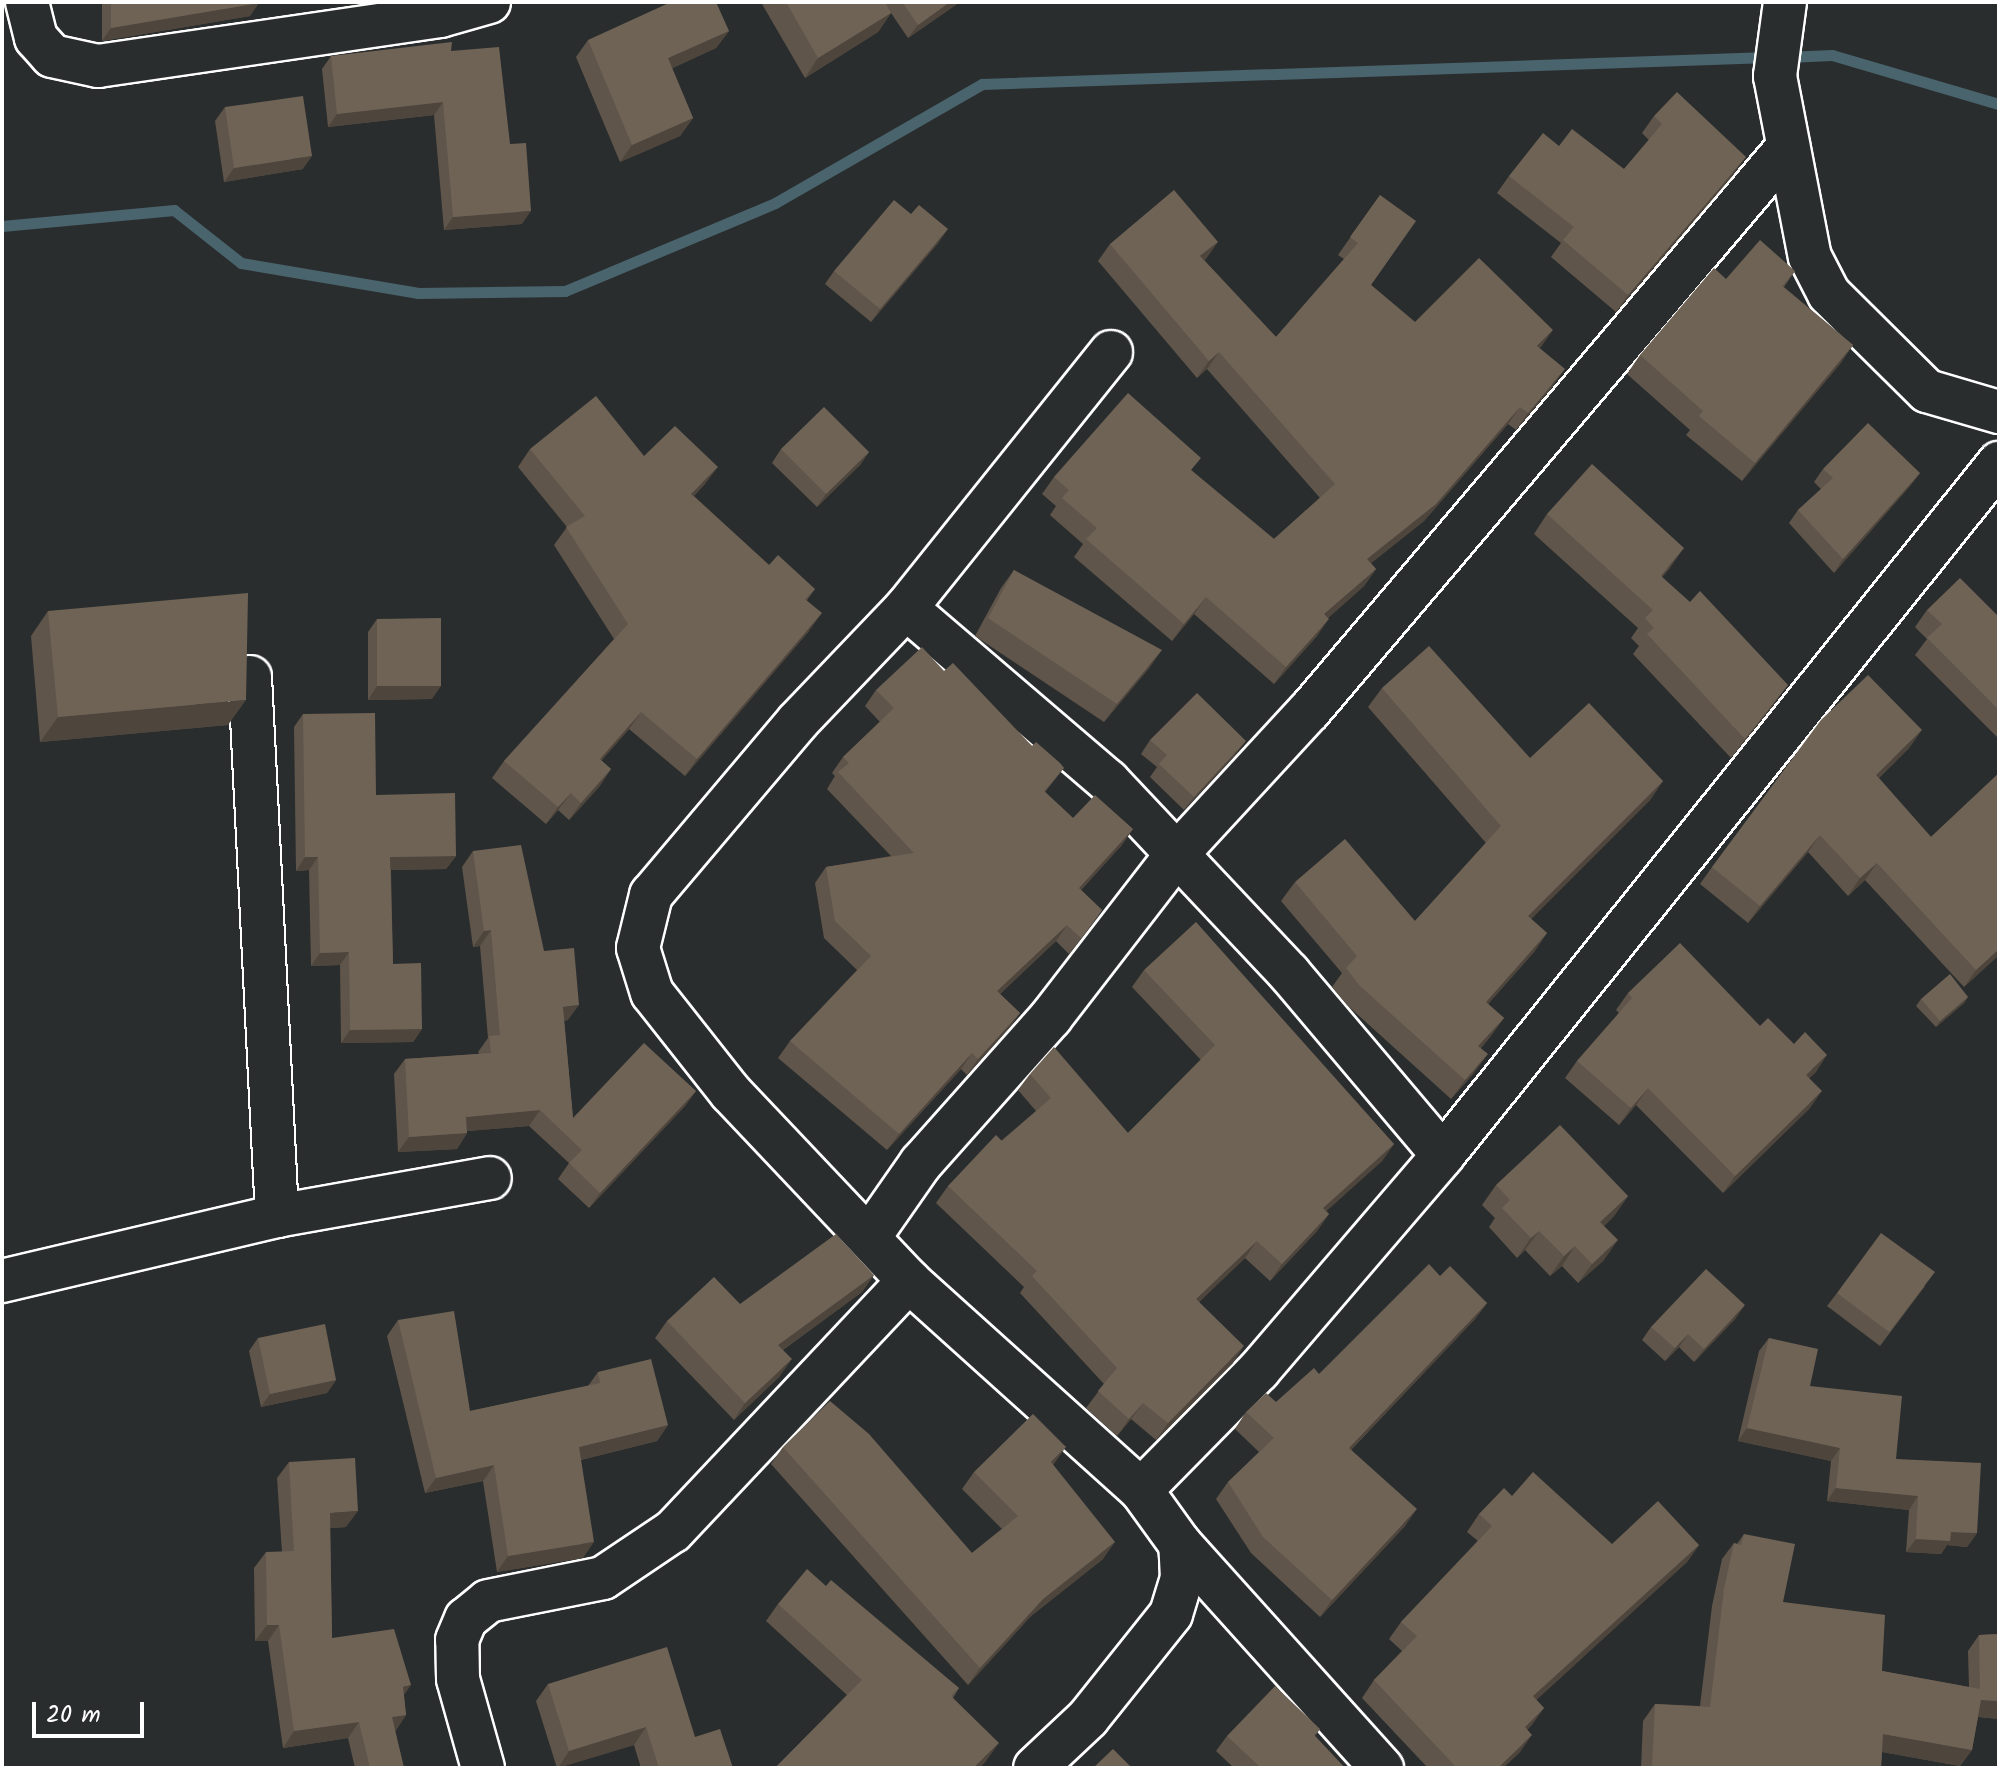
<!DOCTYPE html>
<style>
body{margin:0}
#map{position:relative;width:2001px;height:1770px;overflow:hidden;background:#2a2d2e;font-family:Kalam,sans-serif}
div>[style]{position:absolute}
.stream>*{height:11px;margin:-5.5px;padding:0 5.5px;transform-origin:5.5px;border-radius:5.5px;background:#49646d}
.roads{filter:drop-shadow(2px 0 #fff) drop-shadow(-2px 0 #fff) drop-shadow(0 2px #fff) drop-shadow(0 -2px #fff)}
.street>*{height:42px;margin:-21px;padding:0 21px;transform-origin:21px;border-radius:21px;background:#2a2d2e}
.wall>*{inset:0;background:#5f554a}
.shaded-wall>*{inset:0;background:#4e453c}
.building>*{inset:0;background:#6f6356}
span{translate:-50% -50%;white-space:nowrap;text-align:center;line-height:1.15;-webkit-text-stroke:6px #2a2d2e;paint-order:stroke}
.frame{position:absolute;inset:0;border:4px solid #fff;pointer-events:none}
.scale{position:absolute;left:32px;top:1702px;width:112px;height:36px;box-sizing:border-box;border:4px solid #fff;border-top:0;padding-left:10px;font-size:24px;line-height:28px;white-space:nowrap;color:#fff;-webkit-text-stroke:6px #2a2d2e;paint-order:stroke}
</style>
<div id="map">
<div class="stream">
<i style="left:1786px;top:57px;width:46px;rotate:-2.5deg"></i>
<i style="left:1832px;top:55px;width:174px;rotate:16.4deg"></i>
<i style="left:2px;top:226px;width:173px;rotate:-5.3deg"></i>
<i style="left:174px;top:210px;width:85px;rotate:38.3deg"></i>
<i style="left:241px;top:263px;width:180px;rotate:9.6deg"></i>
<i style="left:418px;top:293px;width:147px;rotate:-0.8deg"></i>
<i style="left:565px;top:291px;width:228px;rotate:-22.7deg"></i>
<i style="left:775px;top:203px;width:239px;rotate:-29.9deg"></i>
<i style="left:982px;top:84px;width:787px;rotate:-1.96deg"></i>
</div>
<div class="roads">
<div class="street">
<i style="left:27px;top:2px;width:37px;rotate:76deg"></i>
<i style="left:36px;top:38px;width:24px;rotate:48deg"></i>
<i style="left:52px;top:56px;width:47px;rotate:12.3deg"></i>
<i style="left:98px;top:66px;width:346px;rotate:-8.3deg"></i>
<i style="left:440px;top:16px;width:51px;rotate:-15.9deg"></i>
<i style="left:1785px;top:2px;width:75px;rotate:97.7deg"></i>
<i style="left:1775px;top:76px;width:184px;rotate:79.1deg"></i>
<i style="left:1810px;top:257px;width:42px;rotate:62.8deg"></i>
<i style="left:1829px;top:294px;width:138px;rotate:44.7deg"></i>
<i style="left:1927px;top:391px;width:75px;rotate:16.3deg"></i>
<i style="left:906px;top:608px;width:266px;rotate:40.6deg"></i>
<i style="left:1108px;top:781px;width:264px;rotate:46.7deg"></i>
<i style="left:1289px;top:973px;width:238px;rotate:49.8deg"></i>
<i style="left:250px;top:677px;width:540px;rotate:87.13deg"></i>
<i style="left:870px;top:1236px;width:89px;rotate:-55.1deg"></i>
<i style="left:921px;top:1163px;width:195px;rotate:-48.3deg"></i>
<i style="left:1051px;top:1017px;width:205px;rotate:-52.3deg"></i>
<i style="left:1176px;top:855px;width:197px;rotate:-47.3deg"></i>
<i style="left:1310px;top:710px;width:739px;rotate:-49.67deg"></i>
<i style="left:2px;top:1281px;width:283px;rotate:-13.3deg"></i>
<i style="left:277px;top:1216px;width:216px;rotate:-10.1deg"></i>
<i style="left:1141px;top:1490px;width:168px;rotate:-45.5deg"></i>
<i style="left:1259px;top:1370px;width:283px;rotate:-49.4deg"></i>
<i style="left:1443px;top:1155px;width:888px;rotate:-51.22deg"></i>
<i style="left:1180px;top:1544px;width:302px;rotate:48deg"></i>
<i style="left:483px;top:1768px;width:92px;rotate:-105.7deg"></i>
<i style="left:458px;top:1679px;width:39px;rotate:-91deg"></i>
<i style="left:457px;top:1640px;width:23px;rotate:-67deg"></i>
<i style="left:466px;top:1619px;width:28px;rotate:-39deg"></i>
<i style="left:488px;top:1601px;width:117px;rotate:-11.3deg"></i>
<i style="left:603px;top:1578px;width:84px;rotate:-33.9deg"></i>
<i style="left:673px;top:1531px;width:344px;rotate:-46.7deg"></i>
<i style="left:1035px;top:1768px;width:73px;rotate:-43.3deg"></i>
<i style="left:1088px;top:1718px;width:133px;rotate:-51.4deg"></i>
<i style="left:1171px;top:1614px;width:38px;rotate:-73deg"></i>
<i style="left:1182px;top:1578px;width:34px;rotate:-93deg"></i>
<i style="left:1180px;top:1544px;width:67px;rotate:-125.8deg"></i>
<i style="left:1141px;top:1490px;width:312px;rotate:-138deg"></i>
<i style="left:909px;top:1281px;width:259px;rotate:-133.4deg"></i>
<i style="left:731px;top:1093px;width:127px;rotate:-128.3deg"></i>
<i style="left:652px;top:993px;width:47px;rotate:-107.3deg"></i>
<i style="left:638px;top:948px;width:55px;rotate:-76.2deg"></i>
<i style="left:651px;top:895px;width:228px;rotate:-49.8deg"></i>
<i style="left:798px;top:721px;width:156px;rotate:-46.3deg"></i>
<i style="left:906px;top:608px;width:328px;rotate:-51.3deg"></i>
</div>
</div>
<div class="wall">
<i style="clip-path:polygon(102px 2px,259px 2px,250px 16px,102px 41px)"></i>
<i style="clip-path:polygon(763px 2px,960px 2px,908px 38px,891px 13px,878px 32px,805px 78px,762px 4px)"></i>
<i style="clip-path:polygon(729px 31px,716px 48px,672px 68px,693px 118px,680px 136px,620px 162px,576px 57px,588px 40px)"></i>
<i style="clip-path:polygon(451px 51px,510px 144px,522px 224px,444px 230px,434px 115px,328px 127px,322px 69px,331px 56px)"></i>
<i style="clip-path:polygon(225px 107px,303px 169px,224px 182px,215px 121px)"></i>
<i style="clip-path:polygon(1654px 116px,1734px 174px,1616px 312px,1551px 257px,1561px 243px,1497px 193px,1509px 176px,1559px 146px,1624px 169px,1649px 140px,1642px 133px)"></i>
<i style="clip-path:polygon(1380px 195px,1371px 285px,1415px 322px,1540px 348px,1553px 386px,1516px 430px,1508px 424px,1424px 521px,1371px 563px,1376px 569px,1364px 586px,1328px 618px,1317px 636px,1274px 684px,1194px 614px,1172px 641px,1074px 557px,1083px 544px,1050px 515px,1056px 506px,1042px 494px,1054px 477px,1192px 471px,1274px 539px,1320px 498px,1207px 369px,1197px 378px,1098px 261px,1110px 244px,1206px 259px,1204px 260px,1276px 337px,1344px 259px,1338px 255px)"></i>
<i style="clip-path:polygon(939px 242px,871px 322px,825px 284px,834px 271px)"></i>
<i style="clip-path:polygon(1795px 271px,1784px 287px,1853px 345px,1840px 364px,1742px 481px,1686px 435px,1690px 430px,1627px 374px,1640px 355px,1726px 279px)"></i>
<i style="clip-path:polygon(530px 449px,644px 456px,705px 484px,694px 496px,769px 565px,815px 589px,807px 600px,809px 631px,685px 776px,629px 729px,601px 761px,611px 769px,599px 787px,569px 820px,558px 810px,546px 824px,492px 778px,504px 761px,614px 639px,554px 545px,567px 527px,518px 467px)"></i>
<i style="clip-path:polygon(781px 449px,869px 452px,860px 465px,817px 507px,772px 463px)"></i>
<i style="clip-path:polygon(1823px 469px,1920px 473px,1910px 486px,1834px 573px,1789px 523px,1798px 510px,1821px 489px,1814px 482px)"></i>
<i style="clip-path:polygon(1547px 514px,1670px 568px,1662px 577px,1774px 704px,1731px 758px,1633px 654px,1639px 646px,1631px 638px,1638px 628px,1534px 534px)"></i>
<i style="clip-path:polygon(1014px 570px,1150px 667px,1104px 722px,975px 636px,1001px 588px)"></i>
<i style="clip-path:polygon(1927px 610px,1999px 617px,1999px 739px,1915px 655px,1927px 639px,1915px 627px)"></i>
<i style="clip-path:polygon(48px 611px,228px 725px,40px 742px,31px 636px)"></i>
<i style="clip-path:polygon(377px 619px,432px 699px,368px 700px,368px 632px)"></i>
<i style="clip-path:polygon(944px 671px,1032px 746px,1064px 768px,1045px 792px,1073px 818px,1133px 829px,1121px 846px,1081px 890px,1102px 910px,1091px 926px,1069px 954px,1056px 941px,1000px 994px,1020px 1013px,1008px 1029px,967px 1075px,961px 1069px,887px 1150px,778px 1058px,790px 1041px,857px 970px,824px 938px,815px 883px,826px 867px,891px 856px,827px 789px,835px 776px,832px 773px,843px 757px,880px 722px,865px 706px,876px 690px)"></i>
<i style="clip-path:polygon(1382px 688px,1530px 758px,1663px 781px,1650px 800px,1531px 919px,1547px 933px,1534px 952px,1488px 1004px,1504px 1018px,1490px 1037px,1481px 1048px,1474px 1073px,1451px 1099px,1347px 1005px,1332px 987px,1342px 973px,1281px 901px,1295px 882px,1415px 921px,1486px 843px,1368px 707px)"></i>
<i style="clip-path:polygon(303px 714px,376px 795px,456px 856px,446px 869px,391px 870px,393px 964px,422px 1029px,413px 1042px,341px 1043px,340px 965px,311px 966px,309px 870px,296px 871px,294px 727px)"></i>
<i style="clip-path:polygon(1150px 740px,1236px 754px,1184px 810px,1150px 777px,1157px 767px,1141px 754px)"></i>
<i style="clip-path:polygon(1910px 747px,1879px 778px,1931px 837px,1999px 773px,1999px 955px,1964px 987px,1865px 880px,1848px 896px,1808px 852px,1748px 923px,1700px 884px,1712px 867px)"></i>
<i style="clip-path:polygon(473px 851px,544px 951px,568px 1020px,564px 1021px,573px 1118px,696px 1091px,685px 1106px,589px 1208px,558px 1179px,569px 1163px,529px 1126px,467px 1131px,467px 1133px,457px 1149px,398px 1152px,394px 1074px,405px 1059px,479px 1054px,478px 1052px,488px 1038px,480px 946px,473px 947px,462px 867px)"></i>
<i style="clip-path:polygon(1144px 970px,1394px 1144px,1382px 1161px,1326px 1211px,1329px 1214px,1317px 1231px,1270px 1281px,1245px 1258px,1199px 1302px,1233px 1363px,1156px 1440px,1131px 1419px,1117px 1436px,1086px 1408px,1104px 1384px,1020px 1293px,1024px 1287px,936px 1203px,948px 1186px,1036px 1111px,1018px 1090px,1030px 1074px,1128px 1133px,1201px 1060px,1132px 987px)"></i>
<i style="clip-path:polygon(1628px 993px,1760px 1026px,1816px 1072px,1809px 1078px,1810px 1108px,1723px 1193px,1636px 1105px,1619px 1125px,1565px 1078px,1577px 1061px,1619px 1013px,1616px 1010px)"></i>
<i style="clip-path:polygon(1968px 997px,1964px 1003px,1936px 1027px,1916px 1006px,1921px 999px)"></i>
<i style="clip-path:polygon(1496px 1185px,1628px 1196px,1614px 1216px,1604px 1226px,1604px 1260px,1578px 1283px,1562px 1266px,1550px 1276px,1525px 1250px,1517px 1258px,1489px 1227px,1495px 1218px,1482px 1205px)"></i>
<i style="clip-path:polygon(874px 1275px,862px 1292px,783px 1350px,780px 1376px,734px 1420px,655px 1338px,667px 1321px)"></i>
<i style="clip-path:polygon(1440px 1276px,1487px 1303px,1475px 1319px,1351px 1450px,1405px 1526px,1320px 1617px,1251px 1553px,1216px 1499px,1228px 1482px,1259px 1452px,1235px 1429px,1246px 1412px,1276px 1402px,1319px 1374px)"></i>
<i style="clip-path:polygon(1925px 1286px,1880px 1346px,1827px 1306px,1837px 1293px)"></i>
<i style="clip-path:polygon(1736px 1318px,1694px 1362px,1679px 1347px,1665px 1361px,1642px 1340px,1651px 1327px)"></i>
<i style="clip-path:polygon(398px 1320px,470px 1411px,588px 1386px,598px 1372px,668px 1425px,657px 1441px,581px 1460px,583px 1558px,497px 1572px,483px 1481px,425px 1493px,387px 1336px)"></i>
<i style="clip-path:polygon(258px 1338px,336px 1380px,327px 1393px,261px 1407px,249px 1351px)"></i>
<i style="clip-path:polygon(1769px 1338px,1810px 1386px,1896px 1459px,1977px 1533px,1967px 1547px,1947px 1545px,1941px 1554px,1906px 1552px,1909px 1510px,1827px 1501px,1831px 1461px,1738px 1441px,1759px 1351px)"></i>
<i style="clip-path:polygon(783px 1447px,972px 1553px,1002px 1529px,962px 1489px,974px 1472px,1053px 1465px,1103px 1559px,1031px 1616px,968px 1685px,771px 1464px)"></i>
<i style="clip-path:polygon(289px 1462px,346px 1527px,330px 1528px,332px 1638px,404px 1695px,406px 1715px,395px 1731px,404px 1768px,355px 1768px,348px 1738px,283px 1748px,268px 1641px,255px 1641px,254px 1568px,266px 1552px,282px 1552px,277px 1478px)"></i>
<i style="clip-path:polygon(1512px 1496px,1612px 1544px,1699px 1545px,1687px 1562px,1536px 1700px,1544px 1708px,1527px 1730px,1520px 1752px,1503px 1768px,1428px 1768px,1362px 1698px,1374px 1680px,1402px 1651px,1389px 1639px,1401px 1622px,1478px 1541px,1467px 1532px,1479px 1514px)"></i>
<i style="clip-path:polygon(1744px 1534px,1783px 1602px,1882px 1671px,1969px 1687px,1968px 1651px,1979px 1635px,1999px 1634px,1999px 1719px,1978px 1717px,1972px 1750px,1960px 1766px,1882px 1752px,1881px 1768px,1641px 1768px,1643px 1721px,1655px 1704px,1700px 1706px,1712px 1606px,1722px 1559px,1734px 1543px,1737px 1544px)"></i>
<i style="clip-path:polygon(826px 1586px,959px 1688px,953px 1698px,986px 1761px,979px 1768px,775px 1768px,847px 1695px,766px 1621px,778px 1604px)"></i>
<i style="clip-path:polygon(548px 1684px,695px 1737px,733px 1768px,641px 1768px,634px 1745px,557px 1768px,536px 1701px)"></i>
<i style="clip-path:polygon(1320px 1729px,1315px 1736px,1345px 1768px,1234px 1768px,1216px 1751px,1227px 1736px)"></i>
</div>
<div class="shaded-wall">
<i style="clip-path:polygon(950px 2px,960px 2px,908px 38px,918px 25px)"></i>
<i style="clip-path:polygon(259px 3px,250px 16px,102px 41px,111px 28px)"></i>
<i style="clip-path:polygon(891px 13px,878px 32px,805px 78px,818px 58px)"></i>
<i style="clip-path:polygon(729px 31px,716px 48px,656px 76px,668px 58px)"></i>
<i style="clip-path:polygon(443px 102px,434px 115px,328px 127px,337px 114px)"></i>
<i style="clip-path:polygon(693px 118px,680px 136px,620px 162px,632px 145px)"></i>
<i style="clip-path:polygon(312px 156px,303px 169px,224px 182px,234px 168px)"></i>
<i style="clip-path:polygon(1746px 157px,1734px 174px,1616px 312px,1628px 295px)"></i>
<i style="clip-path:polygon(531px 211px,522px 224px,444px 230px,453px 217px)"></i>
<i style="clip-path:polygon(948px 229px,939px 242px,871px 322px,880px 309px)"></i>
<i style="clip-path:polygon(1218px 242px,1206px 259px,1188px 273px,1200px 256px)"></i>
<i style="clip-path:polygon(1553px 330px,1541px 347px,1525px 363px,1537px 346px)"></i>
<i style="clip-path:polygon(1853px 345px,1840px 364px,1742px 481px,1755px 463px)"></i>
<i style="clip-path:polygon(1219px 352px,1207px 369px,1197px 378px,1209px 361px)"></i>
<i style="clip-path:polygon(1565px 369px,1553px 386px,1516px 430px,1528px 413px)"></i>
<i style="clip-path:polygon(1520px 407px,1508px 424px,1424px 521px,1355px 576px,1367px 559px)"></i>
<i style="clip-path:polygon(869px 452px,860px 465px,817px 507px,826px 494px)"></i>
<i style="clip-path:polygon(718px 467px,705px 484px,679px 511px,691px 494px)"></i>
<i style="clip-path:polygon(1920px 473px,1910px 486px,1834px 573px,1843px 559px)"></i>
<i style="clip-path:polygon(1684px 548px,1670px 568px,1647px 595px,1661px 576px)"></i>
<i style="clip-path:polygon(1376px 569px,1364px 586px,1312px 632px,1324px 614px)"></i>
<i style="clip-path:polygon(1206px 597px,1194px 614px,1172px 641px,1184px 624px)"></i>
<i style="clip-path:polygon(822px 613px,809px 631px,685px 776px,697px 759px)"></i>
<i style="clip-path:polygon(1329px 619px,1317px 636px,1274px 684px,1286px 667px)"></i>
<i style="clip-path:polygon(1162px 650px,1150px 667px,1104px 722px,1117px 704px)"></i>
<i style="clip-path:polygon(1788px 685px,1774px 704px,1731px 758px,1745px 739px)"></i>
<i style="clip-path:polygon(377px 686px,441px 686px,432px 699px,368px 700px)"></i>
<i style="clip-path:polygon(246px 700px,228px 725px,40px 742px,58px 717px)"></i>
<i style="clip-path:polygon(641px 712px,629px 729px,587px 777px,600px 759px)"></i>
<i style="clip-path:polygon(1922px 730px,1910px 747px,1864px 792px,1876px 775px)"></i>
<i style="clip-path:polygon(1246px 741px,1236px 754px,1184px 810px,1194px 797px)"></i>
<i style="clip-path:polygon(611px 769px,599px 787px,569px 820px,581px 803px)"></i>
<i style="clip-path:polygon(1663px 781px,1650px 800px,1515px 935px,1528px 916px)"></i>
<i style="clip-path:polygon(571px 793px,558px 810px,546px 824px,558px 807px)"></i>
<i style="clip-path:polygon(1133px 829px,1121px 846px,1067px 904px,1079px 888px)"></i>
<i style="clip-path:polygon(1820px 835px,1808px 852px,1748px 923px,1760px 906px)"></i>
<i style="clip-path:polygon(456px 856px,446px 869px,381px 870px,390px 857px)"></i>
<i style="clip-path:polygon(305px 857px,318px 857px,309px 870px,296px 871px)"></i>
<i style="clip-path:polygon(1877px 863px,1865px 880px,1848px 896px,1860px 878px)"></i>
<i style="clip-path:polygon(1067px 925px,1056px 941px,986px 1007px,997px 991px)"></i>
<i style="clip-path:polygon(491px 930px,480px 946px,473px 947px,484px 931px)"></i>
<i style="clip-path:polygon(1547px 933px,1534px 952px,1473px 1021px,1486px 1002px)"></i>
<i style="clip-path:polygon(1999px 949px,1999px 955px,1964px 987px,1976px 970px)"></i>
<i style="clip-path:polygon(349px 952px,340px 965px,311px 966px,320px 953px)"></i>
<i style="clip-path:polygon(1968px 997px,1964px 1003px,1936px 1027px,1940px 1021px)"></i>
<i style="clip-path:polygon(579px 1005px,568px 1020px,552px 1022px,563px 1007px)"></i>
<i style="clip-path:polygon(1020px 1013px,1008px 1029px,967px 1075px,978px 1059px)"></i>
<i style="clip-path:polygon(1504px 1018px,1490px 1037px,1465px 1065px,1478px 1046px)"></i>
<i style="clip-path:polygon(422px 1029px,413px 1042px,341px 1043px,350px 1030px)"></i>
<i style="clip-path:polygon(972px 1053px,961px 1069px,887px 1150px,899px 1134px)"></i>
<i style="clip-path:polygon(1488px 1054px,1474px 1073px,1451px 1099px,1465px 1080px)"></i>
<i style="clip-path:polygon(1827px 1055px,1816px 1072px,1795px 1092px,1806px 1075px)"></i>
<i style="clip-path:polygon(1648px 1088px,1636px 1105px,1619px 1125px,1631px 1108px)"></i>
<i style="clip-path:polygon(696px 1091px,685px 1106px,589px 1208px,600px 1193px)"></i>
<i style="clip-path:polygon(1822px 1091px,1810px 1108px,1723px 1193px,1735px 1176px)"></i>
<i style="clip-path:polygon(540px 1110px,529px 1126px,456px 1132px,466px 1117px)"></i>
<i style="clip-path:polygon(467px 1133px,457px 1149px,398px 1152px,409px 1137px)"></i>
<i style="clip-path:polygon(1394px 1144px,1382px 1161px,1311px 1225px,1323px 1208px)"></i>
<i style="clip-path:polygon(1628px 1196px,1614px 1216px,1587px 1242px,1600px 1222px)"></i>
<i style="clip-path:polygon(1329px 1214px,1317px 1231px,1270px 1281px,1282px 1264px)"></i>
<i style="clip-path:polygon(1539px 1231px,1525px 1250px,1517px 1258px,1531px 1238px)"></i>
<i style="clip-path:polygon(1618px 1240px,1604px 1260px,1578px 1283px,1592px 1264px)"></i>
<i style="clip-path:polygon(1257px 1241px,1245px 1258px,1184px 1316px,1196px 1299px)"></i>
<i style="clip-path:polygon(1575px 1246px,1562px 1266px,1550px 1276px,1564px 1256px)"></i>
<i style="clip-path:polygon(874px 1275px,862px 1292px,767px 1361px,778px 1345px)"></i>
<i style="clip-path:polygon(1487px 1303px,1475px 1319px,1337px 1464px,1349px 1448px)"></i>
<i style="clip-path:polygon(1745px 1305px,1736px 1318px,1694px 1362px,1704px 1349px)"></i>
<i style="clip-path:polygon(1688px 1334px,1679px 1347px,1665px 1361px,1675px 1348px)"></i>
<i style="clip-path:polygon(1244px 1346px,1233px 1363px,1156px 1440px,1168px 1423px)"></i>
<i style="clip-path:polygon(792px 1359px,780px 1376px,734px 1420px,745px 1403px)"></i>
<i style="clip-path:polygon(336px 1380px,327px 1393px,261px 1407px,270px 1394px)"></i>
<i style="clip-path:polygon(1143px 1403px,1131px 1419px,1117px 1436px,1129px 1419px)"></i>
<i style="clip-path:polygon(668px 1425px,657px 1441px,568px 1463px,579px 1447px)"></i>
<i style="clip-path:polygon(1747px 1428px,1840px 1448px,1831px 1461px,1738px 1441px)"></i>
<i style="clip-path:polygon(1066px 1447px,1054px 1464px,1039px 1479px,1051px 1462px)"></i>
<i style="clip-path:polygon(494px 1465px,483px 1481px,425px 1493px,436px 1478px)"></i>
<i style="clip-path:polygon(1836px 1488px,1918px 1496px,1909px 1510px,1827px 1501px)"></i>
<i style="clip-path:polygon(1417px 1509px,1405px 1526px,1320px 1617px,1332px 1600px)"></i>
<i style="clip-path:polygon(358px 1511px,346px 1527px,319px 1529px,330px 1513px)"></i>
<i style="clip-path:polygon(1951px 1532px,1977px 1533px,1967px 1547px,1947px 1545px,1941px 1554px,1906px 1552px,1916px 1539px)"></i>
<i style="clip-path:polygon(594px 1542px,583px 1558px,497px 1572px,508px 1556px)"></i>
<i style="clip-path:polygon(1115px 1542px,1103px 1559px,1031px 1616px,968px 1685px,980px 1668px,1043px 1599px)"></i>
<i style="clip-path:polygon(1699px 1545px,1687px 1562px,1521px 1714px,1533px 1696px)"></i>
<i style="clip-path:polygon(267px 1625px,279px 1625px,268px 1641px,255px 1641px)"></i>
<i style="clip-path:polygon(411px 1685px,399px 1702px,403px 1687px)"></i>
<i style="clip-path:polygon(1981px 1700px,1999px 1701px,1999px 1719px,1969px 1716px)"></i>
<i style="clip-path:polygon(1544px 1708px,1532px 1725px,1513px 1744px,1525px 1727px)"></i>
<i style="clip-path:polygon(406px 1715px,395px 1732px,392px 1717px)"></i>
<i style="clip-path:polygon(359px 1722px,348px 1738px,283px 1748px,294px 1731px)"></i>
<i style="clip-path:polygon(646px 1727px,634px 1745px,558px 1768px,569px 1751px)"></i>
<i style="clip-path:polygon(1883px 1734px,1972px 1750px,1960px 1766px,1871px 1750px)"></i>
<i style="clip-path:polygon(1532px 1735px,1520px 1752px,1503px 1768px,1498px 1768px)"></i>
<i style="clip-path:polygon(999px 1743px,986px 1761px,979px 1768px,973px 1768px)"></i>
</div>
<div class="building">
<i style="clip-path:polygon(111px 2px,259px 2px,259px 3px,111px 28px)"></i>
<i style="clip-path:polygon(671px 2px,716px 2px,729px 31px,668px 58px,693px 118px,632px 145px,588px 40px)"></i>
<i style="clip-path:polygon(786px 2px,885px 2px,891px 13px,818px 58px)"></i>
<i style="clip-path:polygon(902px 2px,950px 2px,918px 25px)"></i>
<i style="clip-path:polygon(452px 42px,451px 51px,499px 47px,510px 144px,526px 143px,531px 211px,453px 217px,443px 102px,337px 114px,331px 56px)"></i>
<i style="clip-path:polygon(1677px 92px,1746px 157px,1628px 295px,1563px 240px,1574px 227px,1509px 176px,1543px 133px,1559px 146px,1572px 129px,1624px 169px,1662px 124px,1654px 116px)"></i>
<i style="clip-path:polygon(303px 96px,312px 156px,234px 168px,225px 107px)"></i>
<i style="clip-path:polygon(1174px 190px,1218px 242px,1200px 256px,1276px 337px,1358px 243px,1350px 237px,1380px 195px,1416px 221px,1371px 285px,1415px 322px,1479px 258px,1553px 330px,1537px 346px,1565px 369px,1528px 413px,1520px 407px,1436px 504px,1367px 559px,1376px 569px,1324px 614px,1329px 619px,1286px 667px,1206px 597px,1184px 624px,1086px 539px,1097px 528px,1062px 498px,1069px 490px,1054px 477px,1128px 393px,1201px 458px,1191px 470px,1274px 539px,1335px 484px,1219px 352px,1209px 361px,1110px 244px)"></i>
<i style="clip-path:polygon(894px 200px,911px 214px,919px 205px,948px 229px,880px 309px,834px 271px)"></i>
<i style="clip-path:polygon(1760px 240px,1795px 271px,1782px 286px,1853px 345px,1755px 463px,1699px 416px,1703px 411px,1640px 355px,1714px 268px,1726px 279px)"></i>
<i style="clip-path:polygon(596px 396px,644px 456px,675px 426px,718px 467px,691px 494px,769px 565px,778px 555px,815px 589px,805px 599px,822px 613px,697px 759px,641px 712px,600px 759px,611px 769px,581px 803px,571px 793px,558px 807px,504px 761px,628px 624px,566px 527px,585px 516px,530px 449px)"></i>
<i style="clip-path:polygon(824px 407px,869px 452px,826px 494px,781px 449px)"></i>
<i style="clip-path:polygon(1868px 423px,1920px 473px,1843px 559px,1798px 510px,1833px 478px,1823px 469px)"></i>
<i style="clip-path:polygon(1592px 464px,1684px 548px,1661px 576px,1690px 602px,1700px 591px,1788px 685px,1745px 739px,1647px 634px,1654px 628px,1645px 618px,1653px 610px,1547px 514px)"></i>
<i style="clip-path:polygon(1014px 570px,1162px 650px,1117px 704px,988px 618px)"></i>
<i style="clip-path:polygon(1960px 578px,1999px 617px,1999px 710px,1927px 638px,1942px 624px,1927px 610px)"></i>
<i style="clip-path:polygon(248px 593px,246px 700px,58px 717px,48px 611px)"></i>
<i style="clip-path:polygon(441px 618px,441px 686px,377px 686px,377px 619px)"></i>
<i style="clip-path:polygon(1429px 646px,1530px 758px,1589px 703px,1663px 781px,1528px 916px,1547px 933px,1486px 1002px,1504px 1018px,1478px 1046px,1488px 1054px,1465px 1080px,1360px 986px,1346px 968px,1357px 956px,1295px 882px,1345px 839px,1415px 921px,1501px 826px,1382px 688px)"></i>
<i style="clip-path:polygon(922px 647px,944px 671px,953px 663px,1032px 746px,1036px 742px,1060px 763px,1064px 768px,1044px 791px,1073px 818px,1095px 795px,1133px 829px,1079px 888px,1102px 910px,1081px 938px,1067px 925px,997px 991px,1020px 1013px,978px 1059px,972px 1053px,899px 1134px,790px 1041px,871px 956px,835px 921px,826px 867px,914px 853px,838px 772px,849px 763px,843px 757px,894px 708px,876px 690px)"></i>
<i style="clip-path:polygon(1868px 675px,1922px 730px,1876px 775px,1931px 837px,1999px 773px,1999px 949px,1976px 970px,1877px 863px,1860px 878px,1820px 835px,1760px 906px,1712px 867px,1821px 720px)"></i>
<i style="clip-path:polygon(1197px 693px,1246px 741px,1194px 797px,1159px 764px,1167px 755px,1150px 740px)"></i>
<i style="clip-path:polygon(375px 713px,376px 795px,455px 793px,456px 856px,390px 857px,393px 964px,421px 963px,422px 1029px,350px 1030px,349px 952px,320px 953px,318px 857px,305px 857px,303px 714px)"></i>
<i style="clip-path:polygon(521px 845px,544px 951px,574px 948px,579px 1005px,563px 1007px,573px 1118px,644px 1043px,696px 1091px,600px 1193px,569px 1163px,582px 1150px,540px 1110px,466px 1117px,467px 1133px,409px 1137px,405px 1059px,491px 1053px,489px 1036px,500px 1035px,491px 930px,484px 931px,473px 851px)"></i>
<i style="clip-path:polygon(1196px 922px,1394px 1144px,1323px 1208px,1329px 1214px,1282px 1264px,1257px 1241px,1196px 1299px,1244px 1346px,1168px 1423px,1143px 1403px,1129px 1419px,1098px 1391px,1117px 1368px,1032px 1276px,1037px 1271px,948px 1186px,996px 1135px,1002px 1141px,1051px 1098px,1030px 1074px,1054px 1047px,1128px 1133px,1215px 1045px,1144px 970px)"></i>
<i style="clip-path:polygon(1680px 943px,1760px 1026px,1768px 1018px,1794px 1044px,1805px 1032px,1827px 1055px,1806px 1075px,1822px 1091px,1735px 1176px,1648px 1088px,1631px 1108px,1577px 1061px,1632px 998px,1628px 993px)"></i>
<i style="clip-path:polygon(1950px 974px,1968px 997px,1940px 1021px,1921px 999px)"></i>
<i style="clip-path:polygon(1560px 1125px,1628px 1196px,1600px 1222px,1618px 1240px,1592px 1264px,1575px 1246px,1564px 1256px,1539px 1231px,1531px 1238px,1502px 1208px,1510px 1200px,1496px 1185px)"></i>
<i style="clip-path:polygon(1881px 1233px,1935px 1272px,1889px 1332px,1837px 1293px)"></i>
<i style="clip-path:polygon(836px 1234px,874px 1275px,778px 1345px,792px 1359px,745px 1403px,667px 1321px,714px 1277px,740px 1304px)"></i>
<i style="clip-path:polygon(1429px 1264px,1440px 1276px,1450px 1266px,1487px 1303px,1349px 1448px,1417px 1509px,1332px 1600px,1263px 1537px,1228px 1482px,1274px 1438px,1246px 1412px,1266px 1393px,1276px 1402px,1314px 1368px,1319px 1374px)"></i>
<i style="clip-path:polygon(1706px 1269px,1745px 1305px,1704px 1349px,1688px 1334px,1675px 1348px,1651px 1327px)"></i>
<i style="clip-path:polygon(454px 1311px,470px 1411px,600px 1383px,598px 1372px,651px 1359px,668px 1425px,579px 1447px,594px 1542px,508px 1556px,494px 1465px,436px 1478px,398px 1320px)"></i>
<i style="clip-path:polygon(325px 1324px,336px 1380px,270px 1394px,258px 1338px)"></i>
<i style="clip-path:polygon(1769px 1338px,1818px 1349px,1810px 1386px,1902px 1396px,1896px 1459px,1981px 1463px,1977px 1533px,1951px 1532px,1950px 1541px,1916px 1539px,1918px 1496px,1836px 1488px,1840px 1448px,1747px 1428px)"></i>
<i style="clip-path:polygon(830px 1401px,869px 1434px,972px 1553px,1018px 1516px,974px 1472px,1033px 1414px,1066px 1447px,1051px 1462px,1115px 1542px,1043px 1599px,980px 1668px,783px 1447px)"></i>
<i style="clip-path:polygon(355px 1458px,358px 1511px,330px 1513px,332px 1638px,394px 1629px,411px 1685px,403px 1687px,406px 1715px,392px 1717px,404px 1768px,370px 1768px,359px 1722px,294px 1731px,279px 1625px,267px 1625px,266px 1552px,294px 1551px,289px 1462px)"></i>
<i style="clip-path:polygon(1533px 1472px,1612px 1544px,1658px 1501px,1699px 1545px,1533px 1696px,1544px 1708px,1525px 1727px,1532px 1735px,1498px 1768px,1457px 1768px,1374px 1680px,1417px 1636px,1401px 1622px,1492px 1526px,1479px 1514px,1504px 1488px,1512px 1496px)"></i>
<i style="clip-path:polygon(1744px 1534px,1795px 1544px,1783px 1602px,1885px 1615px,1882px 1671px,1980px 1689px,1979px 1635px,1999px 1634px,1999px 1701px,1981px 1700px,1972px 1750px,1883px 1734px,1881px 1768px,1652px 1768px,1655px 1704px,1710px 1707px,1724px 1589px,1734px 1543px,1741px 1545px)"></i>
<i style="clip-path:polygon(807px 1569px,826px 1586px,831px 1580px,959px 1688px,951px 1696px,999px 1743px,973px 1768px,775px 1768px,862px 1680px,778px 1604px)"></i>
<i style="clip-path:polygon(667px 1647px,695px 1737px,720px 1729px,733px 1768px,659px 1768px,646px 1727px,569px 1751px,548px 1684px)"></i>
<i style="clip-path:polygon(1275px 1686px,1320px 1729px,1314px 1735px,1345px 1768px,1261px 1768px,1227px 1736px)"></i>
<i style="clip-path:polygon(1113px 1749px,1132px 1768px,1093px 1768px)"></i>
</div>
<div class="frame"></div>
<div class="scale">20 m</div>
</div>
